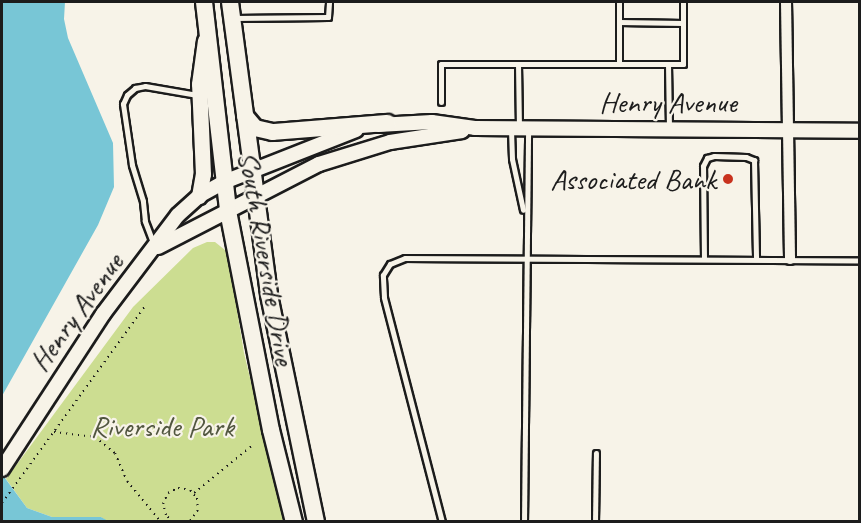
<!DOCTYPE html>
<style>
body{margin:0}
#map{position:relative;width:861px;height:523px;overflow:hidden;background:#f7f3e8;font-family:Caveat,sans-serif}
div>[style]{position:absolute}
.green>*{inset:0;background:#ccdd91}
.water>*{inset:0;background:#78c6d6}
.path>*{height:2px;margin-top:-1px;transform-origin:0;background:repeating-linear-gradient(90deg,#1c1c1c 0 1.5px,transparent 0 6px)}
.roads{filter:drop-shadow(2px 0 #1c1c1c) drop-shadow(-2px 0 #1c1c1c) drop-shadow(0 2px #1c1c1c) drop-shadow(0 -2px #1c1c1c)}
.service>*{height:5px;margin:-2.5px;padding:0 2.5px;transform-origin:2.5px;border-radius:2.5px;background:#f7f3e8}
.minor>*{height:10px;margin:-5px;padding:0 5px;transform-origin:5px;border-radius:5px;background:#f7f3e8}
.tertiary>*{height:14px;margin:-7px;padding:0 7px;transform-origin:7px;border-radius:7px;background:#f7f3e8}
.secondary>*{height:15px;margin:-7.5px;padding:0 7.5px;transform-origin:7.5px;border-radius:7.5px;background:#f7f3e8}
.primary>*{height:16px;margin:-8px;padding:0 8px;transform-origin:8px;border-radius:8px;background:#f7f3e8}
.dots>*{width:16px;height:16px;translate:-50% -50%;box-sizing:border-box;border:3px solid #f7f3e8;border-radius:50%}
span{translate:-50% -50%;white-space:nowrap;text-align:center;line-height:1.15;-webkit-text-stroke:4.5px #f7f3e8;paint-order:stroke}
.street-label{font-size:30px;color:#1c1c1c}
.poi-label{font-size:30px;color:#1c1c1c}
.right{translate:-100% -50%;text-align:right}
.park-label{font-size:30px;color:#51563f}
.frame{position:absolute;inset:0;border:3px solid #1c1c1c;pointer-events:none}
</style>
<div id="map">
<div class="green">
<i style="clip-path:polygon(207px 242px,215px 242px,225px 250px,229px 261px,244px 353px,285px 521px,108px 522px,101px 517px,52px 517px,27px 508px,6px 479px,133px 307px,193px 248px)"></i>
</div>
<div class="water">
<i style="clip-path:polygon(2px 2px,65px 2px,64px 19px,68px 38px,113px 143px,114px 187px,98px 225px,2px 396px)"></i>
<i style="clip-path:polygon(2px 474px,27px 508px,52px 517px,101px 517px,108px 521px,2px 521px)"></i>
</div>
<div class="path">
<i style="left:54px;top:432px;width:41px;rotate:7deg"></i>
<i style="left:95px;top:437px;width:26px;rotate:39deg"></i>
<i style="left:115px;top:453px;width:30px;rotate:67deg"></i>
<i style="left:127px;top:481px;width:53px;rotate:50.3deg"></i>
<i style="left:194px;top:493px;width:77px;rotate:-39.2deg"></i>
<i style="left:2px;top:503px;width:243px;rotate:-54deg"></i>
<i style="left:173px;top:522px;width:10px;rotate:-135deg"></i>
<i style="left:166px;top:515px;width:11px;rotate:-105deg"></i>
<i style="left:163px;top:504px;width:12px;rotate:-66deg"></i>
<i style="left:168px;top:493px;width:11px;rotate:-27deg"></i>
<i style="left:178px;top:488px;width:12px;rotate:9deg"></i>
<i style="left:190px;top:490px;width:11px;rotate:49deg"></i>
<i style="left:197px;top:498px;width:12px;rotate:85deg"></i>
<i style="left:198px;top:510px;width:15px;rotate:127deg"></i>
</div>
<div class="roads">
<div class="service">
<i style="left:619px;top:2px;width:62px;rotate:90deg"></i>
<i style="left:234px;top:18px;width:94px;rotate:-0.6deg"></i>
<i style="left:328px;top:17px;width:15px;rotate:-86deg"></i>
<i style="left:619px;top:22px;width:64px;rotate:0.9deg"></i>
<i style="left:518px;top:64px;width:63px;rotate:89.1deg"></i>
<i style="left:668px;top:64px;width:64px;rotate:89.1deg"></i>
<i style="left:441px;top:102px;width:38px;rotate:-90deg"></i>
<i style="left:441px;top:64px;width:242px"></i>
<i style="left:683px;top:64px;width:62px;rotate:-90deg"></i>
<i style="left:511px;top:130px;width:29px;rotate:88deg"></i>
<i style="left:512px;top:159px;width:52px;rotate:77.8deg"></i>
<i style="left:154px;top:245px;width:26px;rotate:-111deg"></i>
<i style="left:145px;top:221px;width:20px;rotate:-96deg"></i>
<i style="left:143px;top:201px;width:38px;rotate:-107deg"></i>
<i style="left:132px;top:165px;width:62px;rotate:-98.4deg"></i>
<i style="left:123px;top:104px;width:10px;rotate:-66deg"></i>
<i style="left:127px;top:95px;width:11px;rotate:-41deg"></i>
<i style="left:135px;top:88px;width:10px;rotate:-11deg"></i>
<i style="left:145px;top:86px;width:53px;rotate:9.8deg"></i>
<i style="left:704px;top:259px;width:93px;rotate:-90.6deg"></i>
<i style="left:703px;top:166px;width:9px;rotate:-63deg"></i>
<i style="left:707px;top:158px;width:7px;rotate:-16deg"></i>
<i style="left:714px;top:156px;width:32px;rotate:2deg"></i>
<i style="left:746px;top:157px;width:9px;rotate:21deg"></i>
<i style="left:754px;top:160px;width:99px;rotate:88.8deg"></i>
<i style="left:442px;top:522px;width:232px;rotate:-104.5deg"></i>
<i style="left:384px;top:297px;width:22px;rotate:-93deg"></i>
<i style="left:383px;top:275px;width:13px;rotate:-58deg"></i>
<i style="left:390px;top:264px;width:16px;rotate:-22deg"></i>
<i style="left:405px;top:258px;width:455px;rotate:0.3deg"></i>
<i style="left:524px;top:522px;width:392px;rotate:-89.4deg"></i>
<i style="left:595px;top:522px;width:69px;rotate:-89.2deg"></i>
</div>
<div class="minor">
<i style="left:786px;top:2px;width:257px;rotate:89.1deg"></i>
</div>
<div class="tertiary">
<i style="left:378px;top:125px;width:54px;rotate:-3.2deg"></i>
<i style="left:432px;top:122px;width:43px;rotate:7.9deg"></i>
<i style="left:475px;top:128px;width:385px;rotate:0.4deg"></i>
<i style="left:158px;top:247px;width:181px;rotate:-27.3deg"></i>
<i style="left:319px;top:164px;width:74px;rotate:-17.2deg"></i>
<i style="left:390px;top:142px;width:73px;rotate:-8.7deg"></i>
<i style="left:2px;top:469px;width:185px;rotate:-56.9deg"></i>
<i style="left:103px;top:314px;width:124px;rotate:-52.9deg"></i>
<i style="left:178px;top:215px;width:28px;rotate:-42deg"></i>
<i style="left:199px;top:196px;width:29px;rotate:-29deg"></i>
<i style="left:224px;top:182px;width:142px;rotate:-21.5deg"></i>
</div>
<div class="secondary">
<i style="left:199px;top:196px;width:22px;rotate:-80deg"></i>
<i style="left:203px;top:174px;width:90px;rotate:-92.5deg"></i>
<i style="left:199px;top:84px;width:44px;rotate:-82.2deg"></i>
</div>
<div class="primary">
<i style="left:204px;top:2px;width:210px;rotate:83.4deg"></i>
<i style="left:228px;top:211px;width:223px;rotate:78.9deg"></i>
<i style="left:271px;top:430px;width:95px;rotate:76deg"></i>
<i style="left:230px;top:2px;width:296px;rotate:82.4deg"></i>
<i style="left:269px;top:295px;width:232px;rotate:78.3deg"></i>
<i style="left:245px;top:116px;width:16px;rotate:50deg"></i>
<i style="left:255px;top:128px;width:18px;rotate:13deg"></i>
<i style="left:273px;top:132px;width:115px;rotate:-4.5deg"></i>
</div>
</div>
<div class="dots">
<i style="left:728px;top:179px;background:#c8321e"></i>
</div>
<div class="street-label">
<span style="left:668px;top:102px">Henry Avenue</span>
<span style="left:267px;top:258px;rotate:80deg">South Riverside Drive</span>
<span style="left:76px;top:312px;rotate:-54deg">Henry Avenue</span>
</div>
<div class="poi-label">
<span class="right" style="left:716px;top:179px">Associated Bank</span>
</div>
<div class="park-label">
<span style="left:162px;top:426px">Riverside Park</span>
</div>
<div class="frame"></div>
</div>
